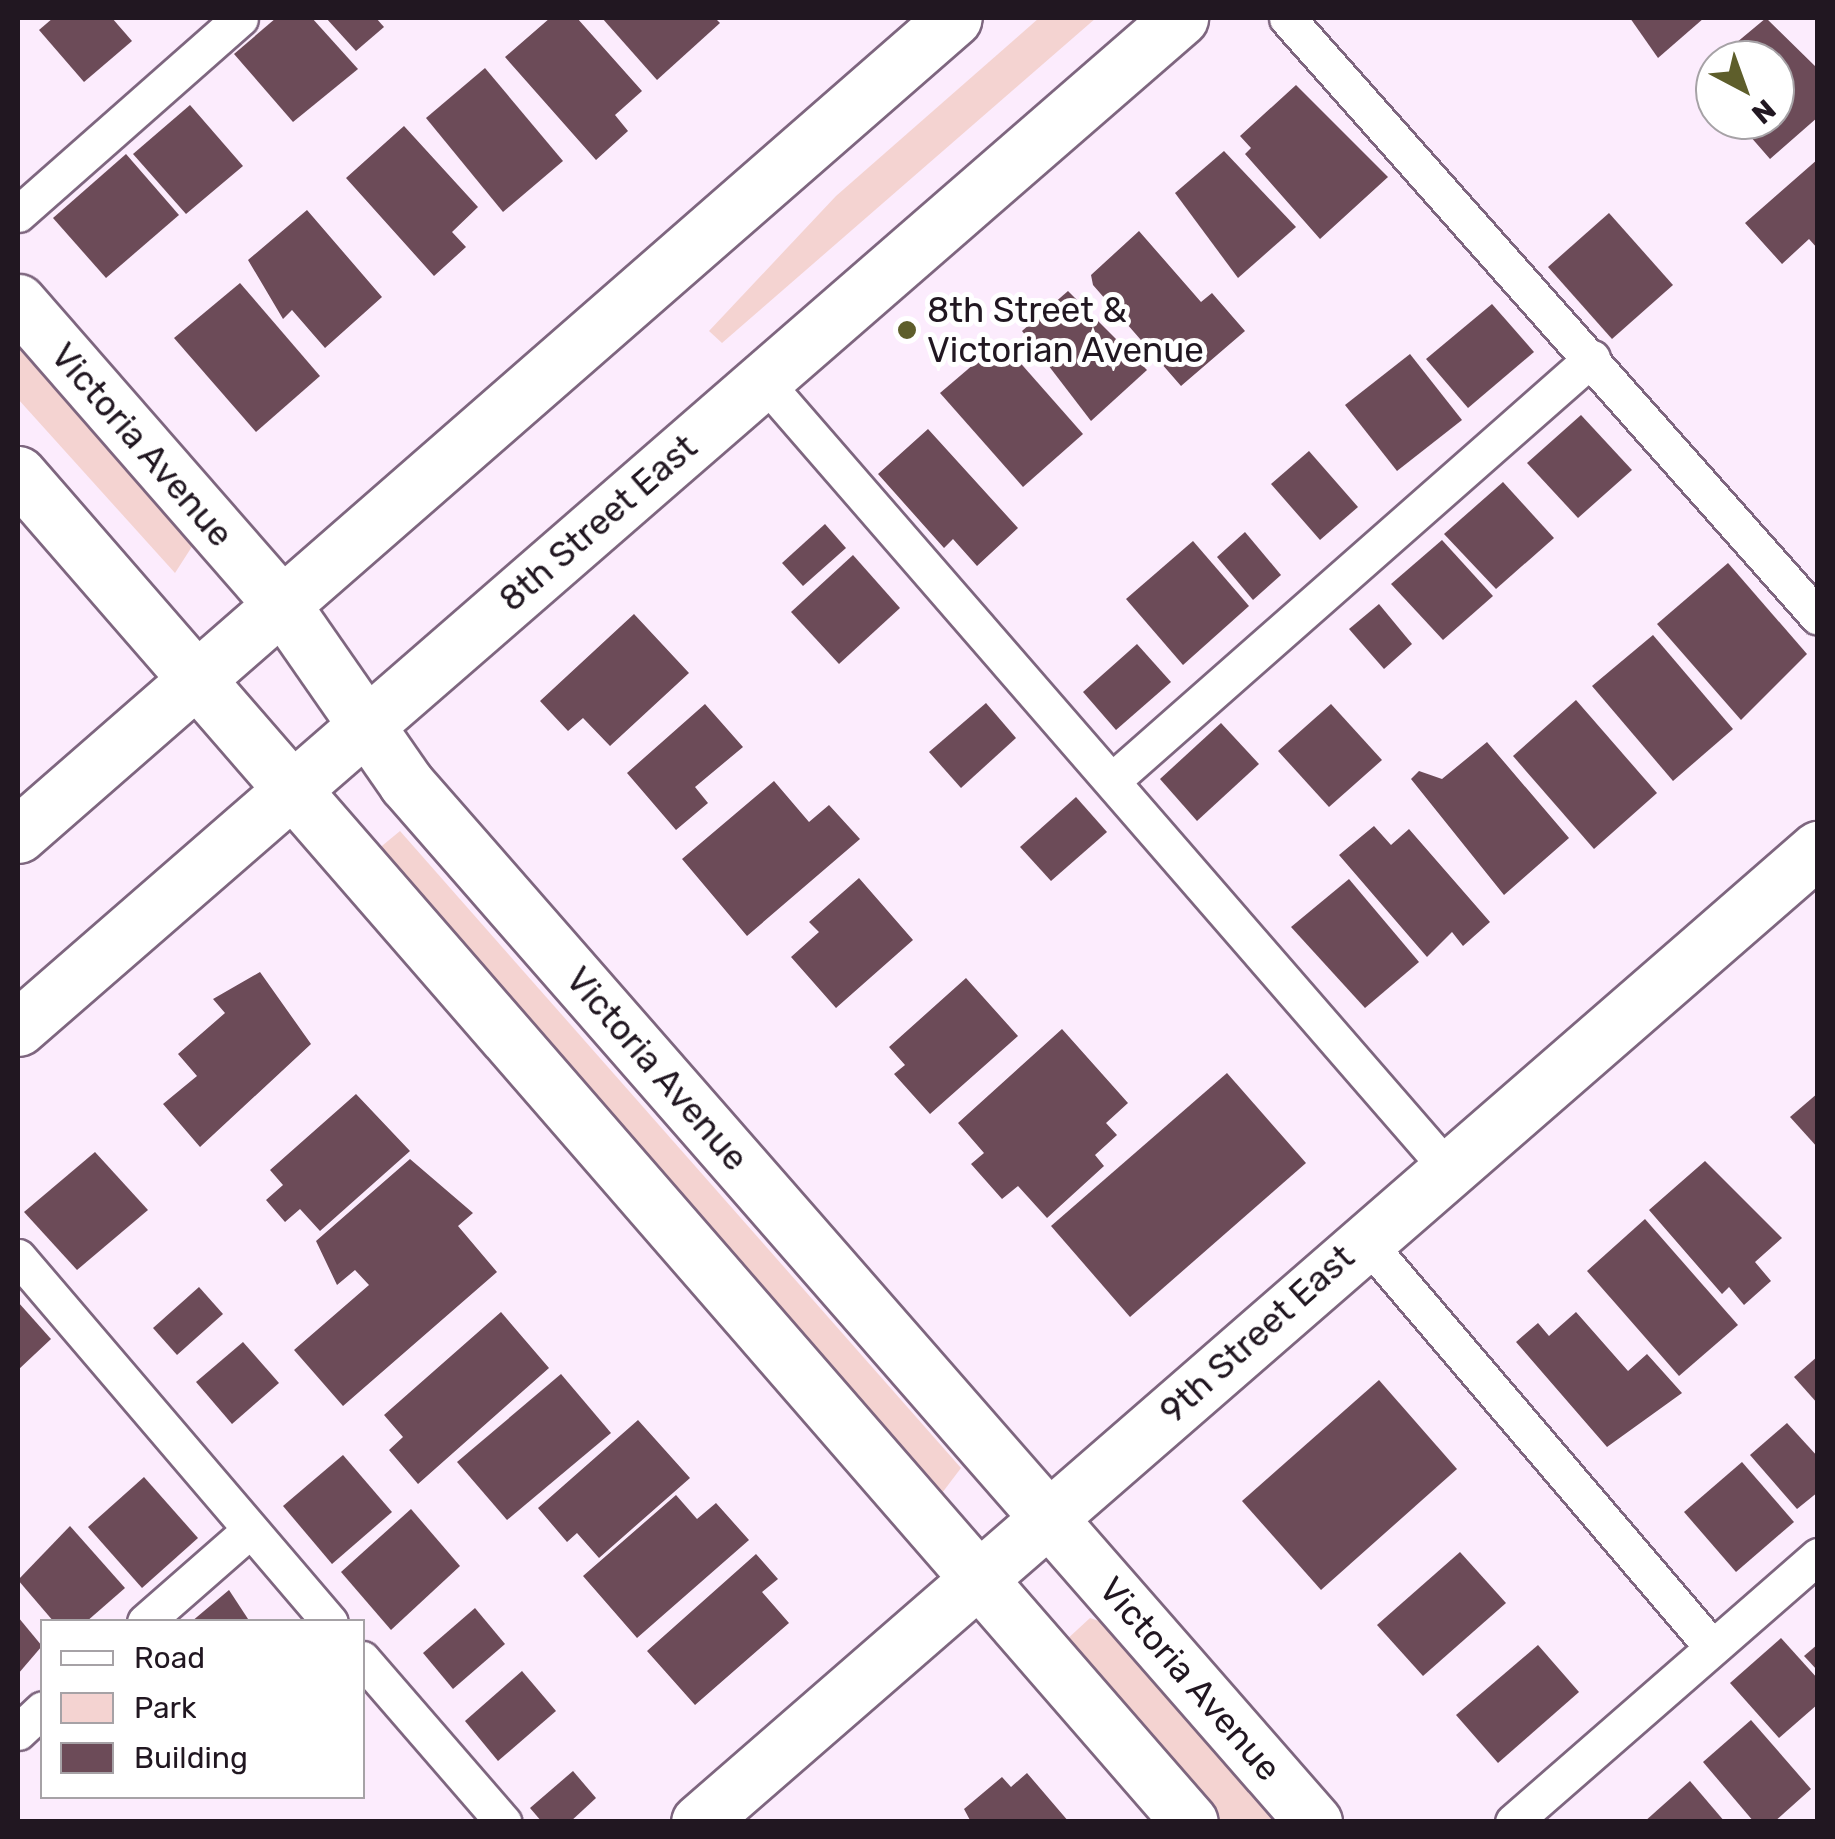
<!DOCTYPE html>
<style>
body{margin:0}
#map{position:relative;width:1835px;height:1839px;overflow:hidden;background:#fcecfd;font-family:Rubik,sans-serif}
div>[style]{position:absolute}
.green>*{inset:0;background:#f4d3d1}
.building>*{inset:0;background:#6c4b58}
.roads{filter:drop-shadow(2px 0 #7e667f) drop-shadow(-2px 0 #7e667f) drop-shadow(0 2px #7e667f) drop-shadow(0 -2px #7e667f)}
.lane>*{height:35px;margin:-17.5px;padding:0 17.5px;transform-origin:17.5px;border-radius:17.5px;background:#fff}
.street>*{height:55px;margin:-27.5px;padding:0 27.5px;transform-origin:27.5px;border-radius:27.5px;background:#fff}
.secondary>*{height:55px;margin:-27.5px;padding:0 27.5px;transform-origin:27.5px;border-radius:27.5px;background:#fff}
.dots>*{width:28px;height:28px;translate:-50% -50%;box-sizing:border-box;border:5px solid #fff;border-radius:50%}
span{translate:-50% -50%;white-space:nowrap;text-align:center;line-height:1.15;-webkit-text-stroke:10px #fff;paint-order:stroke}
.poi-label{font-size:35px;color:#211721}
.left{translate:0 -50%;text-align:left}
.street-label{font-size:35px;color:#211721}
.frame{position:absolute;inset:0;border:20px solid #211721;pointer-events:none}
.legend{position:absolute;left:40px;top:1619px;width:325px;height:180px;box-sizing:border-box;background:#fff;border:2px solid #a6a2a6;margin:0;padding:12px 18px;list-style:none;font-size:30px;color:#211721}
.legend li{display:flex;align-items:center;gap:20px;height:50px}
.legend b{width:50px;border:2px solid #a6a2a6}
.north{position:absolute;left:1695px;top:40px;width:100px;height:100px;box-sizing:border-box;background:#fff;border:2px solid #a6a2a6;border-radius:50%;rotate:139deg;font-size:28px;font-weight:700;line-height:40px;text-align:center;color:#211721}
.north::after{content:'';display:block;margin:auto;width:35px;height:45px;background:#5e5e2b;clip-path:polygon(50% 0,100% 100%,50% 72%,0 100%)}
</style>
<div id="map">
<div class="green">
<i style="clip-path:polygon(1039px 18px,1096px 18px,722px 343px,709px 331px,836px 196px)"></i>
<i style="clip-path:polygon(18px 344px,193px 545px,175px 573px,18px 399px)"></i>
<i style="clip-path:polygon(400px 831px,961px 1468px,939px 1497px,377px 850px)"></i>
<i style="clip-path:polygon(1090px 1618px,1099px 1621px,1274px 1821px,1214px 1821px,1064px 1642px)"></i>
</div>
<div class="building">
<i style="clip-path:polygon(53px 18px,112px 18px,132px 41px,84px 82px,39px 30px)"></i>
<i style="clip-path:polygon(276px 18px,312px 18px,358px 69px,293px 122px,234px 54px)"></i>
<i style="clip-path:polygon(326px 18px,376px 18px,384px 27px,356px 51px)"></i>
<i style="clip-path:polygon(550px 18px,577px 18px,642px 91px,615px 115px,628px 131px,596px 160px,505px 57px)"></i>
<i style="clip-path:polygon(602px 18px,715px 18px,720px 23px,657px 80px)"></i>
<i style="clip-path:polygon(1630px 18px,1704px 18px,1658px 58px)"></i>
<i style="clip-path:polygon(1766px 18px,1818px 69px,1818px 117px,1770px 159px,1736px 120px,1775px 120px,1775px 60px,1742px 60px,1730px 48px)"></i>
<i style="clip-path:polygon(485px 68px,563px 161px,503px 212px,426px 118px)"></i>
<i style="clip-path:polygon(1296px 85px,1388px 177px,1320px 239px,1245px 154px,1251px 148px,1240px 136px)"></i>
<i style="clip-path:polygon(190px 105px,243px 166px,186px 214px,133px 154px)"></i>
<i style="clip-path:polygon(404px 126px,478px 207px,452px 232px,466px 247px,434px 276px,346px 178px)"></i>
<i style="clip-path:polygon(1224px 151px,1296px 227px,1238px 278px,1175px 193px)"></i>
<i style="clip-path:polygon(126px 154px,179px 215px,106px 278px,53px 218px)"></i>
<i style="clip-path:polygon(1818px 159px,1818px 249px,1809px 239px,1782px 264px,1745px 223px)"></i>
<i style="clip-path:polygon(307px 210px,382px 297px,325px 348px,292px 310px,283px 319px,248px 260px)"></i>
<i style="clip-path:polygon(1609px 213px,1673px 285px,1612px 339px,1548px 267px)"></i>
<i style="clip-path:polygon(1139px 231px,1201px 302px,1212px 293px,1245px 331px,1181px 386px,1093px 285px,1091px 275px)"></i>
<i style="clip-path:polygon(240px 283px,320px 376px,256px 432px,174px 338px)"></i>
<i style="clip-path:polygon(1068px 291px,1147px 370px,1091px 421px,1022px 331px)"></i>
<i style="clip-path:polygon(1492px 304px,1534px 352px,1468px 408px,1426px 359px)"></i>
<i style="clip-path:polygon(1001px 341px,1083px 434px,1023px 487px,940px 393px)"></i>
<i style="clip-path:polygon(1410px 354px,1462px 420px,1397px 471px,1345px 405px)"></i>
<i style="clip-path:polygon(1581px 415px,1632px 470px,1578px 518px,1527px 463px)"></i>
<i style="clip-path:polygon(928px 429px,1018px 528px,977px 566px,953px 539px,944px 548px,878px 474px)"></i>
<i style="clip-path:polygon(1309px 451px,1358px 507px,1320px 540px,1271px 484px)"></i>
<i style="clip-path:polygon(1503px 482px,1554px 538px,1496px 589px,1444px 534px)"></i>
<i style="clip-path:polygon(825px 524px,846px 548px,803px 586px,782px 563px)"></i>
<i style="clip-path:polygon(1245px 532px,1281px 575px,1253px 600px,1217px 557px)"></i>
<i style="clip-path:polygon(1442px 540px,1493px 596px,1443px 640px,1391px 584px)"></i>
<i style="clip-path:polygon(1193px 541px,1249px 606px,1183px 665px,1126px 599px)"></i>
<i style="clip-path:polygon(853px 555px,900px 608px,839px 664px,791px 612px)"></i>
<i style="clip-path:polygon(1728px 563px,1807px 654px,1741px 720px,1657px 624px)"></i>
<i style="clip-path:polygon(1379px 604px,1412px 644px,1384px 669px,1349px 629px)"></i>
<i style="clip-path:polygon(634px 614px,689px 673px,610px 746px,583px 718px,568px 731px,540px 701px)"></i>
<i style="clip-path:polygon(1653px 635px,1733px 729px,1673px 781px,1592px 686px)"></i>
<i style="clip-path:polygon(1137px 644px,1171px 682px,1116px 730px,1083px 692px)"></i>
<i style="clip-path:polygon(1576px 700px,1657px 793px,1594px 849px,1513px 756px)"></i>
<i style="clip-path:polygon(986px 703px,1016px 738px,961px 788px,929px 752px)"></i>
<i style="clip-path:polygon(705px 704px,743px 747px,695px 787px,708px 803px,676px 830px,627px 773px)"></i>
<i style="clip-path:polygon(1331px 704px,1382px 760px,1329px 807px,1278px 751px)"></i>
<i style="clip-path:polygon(1221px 723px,1259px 764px,1197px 821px,1160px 779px)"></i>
<i style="clip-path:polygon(1487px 742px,1569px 838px,1504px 895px,1411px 779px,1419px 771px,1442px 779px)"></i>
<i style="clip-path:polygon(774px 781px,809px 822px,829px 805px,860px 839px,747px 936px,682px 859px)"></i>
<i style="clip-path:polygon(1076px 797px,1107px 832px,1051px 881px,1020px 847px)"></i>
<i style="clip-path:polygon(1374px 826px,1391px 845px,1409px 829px,1490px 922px,1463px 946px,1452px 932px,1427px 957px,1339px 855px)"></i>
<i style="clip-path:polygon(859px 878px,913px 940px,836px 1008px,791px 957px,819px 932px,809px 922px)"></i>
<i style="clip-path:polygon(1349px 879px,1419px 962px,1365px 1008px,1291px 927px)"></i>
<i style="clip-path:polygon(260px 972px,311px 1044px,200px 1147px,163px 1104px,197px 1076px,178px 1054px,225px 1013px,213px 999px)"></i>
<i style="clip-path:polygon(966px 978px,1018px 1036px,930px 1114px,894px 1074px,905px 1065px,889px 1047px)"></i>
<i style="clip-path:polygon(1062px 1029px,1128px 1103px,1106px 1123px,1117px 1135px,1095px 1155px,1104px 1166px,1047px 1218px,1018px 1186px,1002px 1199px,971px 1164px,984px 1153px,958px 1123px)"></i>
<i style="clip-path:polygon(1227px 1073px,1306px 1163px,1130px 1317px,1051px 1226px)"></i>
<i style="clip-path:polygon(1818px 1093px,1818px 1148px,1790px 1117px)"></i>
<i style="clip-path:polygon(356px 1094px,410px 1151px,320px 1231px,300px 1209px,285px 1222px,266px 1200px,283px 1185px,270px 1170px)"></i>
<i style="clip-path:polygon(95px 1152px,148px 1210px,77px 1270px,24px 1212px)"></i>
<i style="clip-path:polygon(410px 1159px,473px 1213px,458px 1226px,497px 1272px,343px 1406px,294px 1350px,369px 1285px,355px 1270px,337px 1285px,316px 1241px)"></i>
<i style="clip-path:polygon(1705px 1161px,1782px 1238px,1755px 1262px,1771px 1281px,1744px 1305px,1729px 1287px,1722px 1294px,1649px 1210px)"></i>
<i style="clip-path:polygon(1645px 1219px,1738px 1325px,1679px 1376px,1587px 1271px)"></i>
<i style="clip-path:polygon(199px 1287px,223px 1314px,177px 1355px,153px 1328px)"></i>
<i style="clip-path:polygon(18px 1302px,51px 1339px,18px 1370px)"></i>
<i style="clip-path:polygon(501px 1312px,549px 1368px,418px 1484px,389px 1450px,403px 1437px,384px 1415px)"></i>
<i style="clip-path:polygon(1576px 1312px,1628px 1371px,1647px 1354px,1682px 1393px,1607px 1447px,1516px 1342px,1538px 1323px,1549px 1336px)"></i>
<i style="clip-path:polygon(243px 1342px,279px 1383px,232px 1424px,196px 1382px)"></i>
<i style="clip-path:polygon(1818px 1356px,1818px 1404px,1794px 1377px)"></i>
<i style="clip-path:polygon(561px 1374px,611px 1433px,507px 1520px,457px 1462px)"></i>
<i style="clip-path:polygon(1379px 1380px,1457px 1469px,1321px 1590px,1242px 1501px)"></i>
<i style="clip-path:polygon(638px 1420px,690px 1478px,599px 1558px,577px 1533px,567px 1542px,538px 1508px)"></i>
<i style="clip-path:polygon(1787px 1423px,1818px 1457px,1818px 1492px,1797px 1509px,1750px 1455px)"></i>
<i style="clip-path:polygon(343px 1455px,392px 1512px,332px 1564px,283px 1506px)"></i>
<i style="clip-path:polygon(1742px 1462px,1794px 1522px,1736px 1572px,1684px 1512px)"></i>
<i style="clip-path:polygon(144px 1477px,198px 1538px,142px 1588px,88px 1527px)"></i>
<i style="clip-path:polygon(676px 1495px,697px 1519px,716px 1503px,749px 1540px,637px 1638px,583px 1576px)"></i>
<i style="clip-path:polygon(411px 1509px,460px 1566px,391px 1630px,341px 1572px)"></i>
<i style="clip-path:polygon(70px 1526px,125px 1588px,86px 1622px,54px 1622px,18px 1580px)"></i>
<i style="clip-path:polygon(1460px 1552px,1506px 1603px,1423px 1676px,1377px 1625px)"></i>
<i style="clip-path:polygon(756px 1554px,778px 1579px,762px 1592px,789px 1623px,695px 1705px,647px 1651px)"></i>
<i style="clip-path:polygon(229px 1590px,250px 1622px,191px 1622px)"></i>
<i style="clip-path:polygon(475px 1608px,505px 1644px,453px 1689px,423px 1653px)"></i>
<i style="clip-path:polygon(18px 1617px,42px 1646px,18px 1674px)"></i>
<i style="clip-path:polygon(1781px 1638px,1818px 1679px,1818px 1704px,1779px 1738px,1730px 1683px)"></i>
<i style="clip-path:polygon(1818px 1644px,1818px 1671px,1804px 1656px)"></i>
<i style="clip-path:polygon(1538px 1645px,1579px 1692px,1498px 1763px,1456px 1715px)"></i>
<i style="clip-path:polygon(522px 1671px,556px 1711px,498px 1761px,465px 1721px)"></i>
<i style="clip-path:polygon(1751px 1720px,1811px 1789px,1774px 1822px,1754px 1822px,1703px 1762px)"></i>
<i style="clip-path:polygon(573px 1771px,596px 1798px,570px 1822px,542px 1822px,530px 1808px)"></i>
<i style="clip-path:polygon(1027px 1773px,1069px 1822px,971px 1822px,964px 1809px,1002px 1777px,1011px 1787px)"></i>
<i style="clip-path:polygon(1690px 1781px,1725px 1822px,1644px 1822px)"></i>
</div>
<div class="roads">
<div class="lane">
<i style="left:1287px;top:18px;width:800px;rotate:48.44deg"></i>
<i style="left:18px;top:214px;width:296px;rotate:-41.4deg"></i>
<i style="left:763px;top:380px;width:1045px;rotate:49.04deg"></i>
<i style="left:1114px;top:779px;width:637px;rotate:-41.37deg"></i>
<i style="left:1364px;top:1239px;width:536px;rotate:49.54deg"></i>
<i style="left:18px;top:1257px;width:480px;rotate:49.5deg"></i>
<i style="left:145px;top:1622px;width:140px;rotate:-41.2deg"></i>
<i style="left:362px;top:1659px;width:216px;rotate:49.1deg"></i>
<i style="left:18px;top:1732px;width:33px;rotate:-43deg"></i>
<i style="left:1513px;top:1822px;width:405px;rotate:-41.1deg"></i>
</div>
<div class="street">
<i style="left:699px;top:1822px;width:1483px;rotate:-41.01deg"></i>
</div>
<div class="secondary">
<i style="left:18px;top:302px;width:400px;rotate:48.9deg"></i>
<i style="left:281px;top:603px;width:219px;rotate:55.2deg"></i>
<i style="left:406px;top:783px;width:1380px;rotate:48.85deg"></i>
<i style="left:18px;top:474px;width:1786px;rotate:49deg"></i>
<i style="left:18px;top:835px;width:1242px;rotate:-41.12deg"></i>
<i style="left:18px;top:1028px;width:1540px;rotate:-41deg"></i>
</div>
</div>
<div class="dots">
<i style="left:907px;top:330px;background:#5e5e2b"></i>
</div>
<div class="poi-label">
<span class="left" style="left:927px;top:330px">8th Street &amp;<br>Victorian Avenue</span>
</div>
<div class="street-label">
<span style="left:142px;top:445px;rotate:49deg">Victoria Avenue</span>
<span style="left:598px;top:523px;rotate:-41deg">8th Street East</span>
<span style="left:657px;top:1069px;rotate:49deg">Victoria Avenue</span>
<span style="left:1257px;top:1334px;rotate:-42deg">9th Street East</span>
<span style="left:1190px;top:1679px;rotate:49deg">Victoria Avenue</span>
</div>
<div class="frame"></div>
<ul class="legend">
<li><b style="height:12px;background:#fff"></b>Road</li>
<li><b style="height:28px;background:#f4d3d1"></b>Park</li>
<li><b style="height:28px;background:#6c4b58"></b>Building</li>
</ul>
<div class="north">N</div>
</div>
